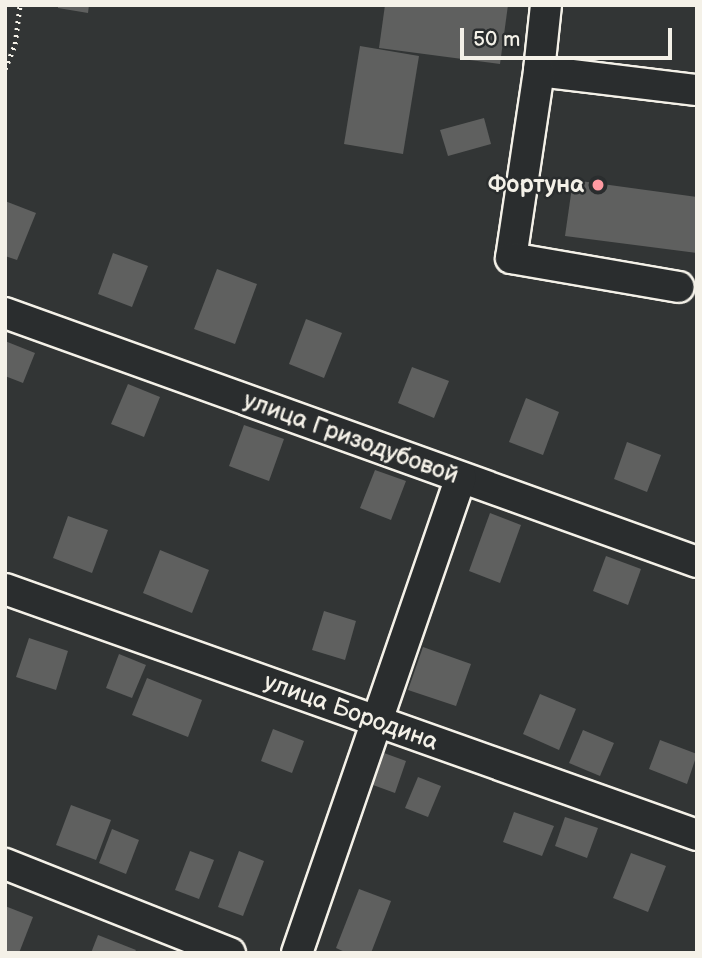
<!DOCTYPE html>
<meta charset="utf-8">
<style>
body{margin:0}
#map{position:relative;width:702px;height:958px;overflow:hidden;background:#323535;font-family:"Balsamiq Sans",sans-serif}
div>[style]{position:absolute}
.building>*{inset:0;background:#5f605f}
.path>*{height:4.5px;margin-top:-2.25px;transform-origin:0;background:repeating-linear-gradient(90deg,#f4f1e8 0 2px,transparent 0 7px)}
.roads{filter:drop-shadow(2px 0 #f4f1e8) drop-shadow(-2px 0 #f4f1e8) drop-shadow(0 2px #f4f1e8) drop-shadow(0 -2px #f4f1e8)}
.minor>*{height:30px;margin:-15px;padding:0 15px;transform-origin:15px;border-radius:15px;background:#2a2d2e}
.dots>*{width:19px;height:19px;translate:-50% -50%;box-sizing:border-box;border:4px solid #2a2d2e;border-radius:50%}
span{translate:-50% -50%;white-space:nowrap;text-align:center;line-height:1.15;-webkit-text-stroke:5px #2a2d2e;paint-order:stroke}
.poi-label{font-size:24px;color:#f4f1e8;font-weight:700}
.right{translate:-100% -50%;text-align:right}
.street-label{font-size:24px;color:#f4f1e8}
.frame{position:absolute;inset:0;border:7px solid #f4f1e8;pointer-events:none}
.scale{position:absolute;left:460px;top:28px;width:212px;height:32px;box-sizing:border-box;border:4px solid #f4f1e8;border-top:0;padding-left:9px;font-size:21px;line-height:24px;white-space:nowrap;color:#f4f1e8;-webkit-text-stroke:5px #2a2d2e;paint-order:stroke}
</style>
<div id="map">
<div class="building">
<i style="clip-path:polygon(58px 5px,89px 5px,88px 13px,58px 8px)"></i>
<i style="clip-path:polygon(385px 5px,508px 5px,500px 64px,379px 48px)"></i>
<i style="clip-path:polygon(360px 46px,419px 56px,403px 154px,344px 144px)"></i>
<i style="clip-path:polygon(484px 118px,491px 144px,448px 156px,440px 130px)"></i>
<i style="clip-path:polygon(573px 180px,697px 197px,697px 253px,565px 236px)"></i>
<i style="clip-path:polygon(5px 201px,36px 213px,17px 260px,5px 256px)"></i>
<i style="clip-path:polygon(113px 253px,148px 266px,132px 307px,98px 294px)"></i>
<i style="clip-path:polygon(217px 269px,257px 284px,235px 344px,194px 329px)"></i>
<i style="clip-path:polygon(306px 319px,342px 333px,324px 378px,289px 364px)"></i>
<i style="clip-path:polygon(5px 341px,35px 353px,23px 383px,5px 376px)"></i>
<i style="clip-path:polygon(412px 367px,449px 381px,434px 418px,398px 403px)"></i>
<i style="clip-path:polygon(128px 384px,160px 397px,144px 437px,111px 424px)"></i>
<i style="clip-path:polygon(526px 398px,559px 412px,543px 455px,509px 442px)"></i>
<i style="clip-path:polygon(244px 425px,284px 439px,269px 481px,229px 466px)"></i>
<i style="clip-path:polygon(627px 442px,661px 455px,647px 492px,614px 479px)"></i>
<i style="clip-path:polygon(375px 470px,406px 481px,391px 520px,360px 508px)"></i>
<i style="clip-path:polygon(490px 513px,521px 525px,500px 583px,469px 571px)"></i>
<i style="clip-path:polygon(68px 516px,108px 530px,92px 573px,53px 558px)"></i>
<i style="clip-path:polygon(160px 550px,209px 570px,192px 613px,143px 593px)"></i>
<i style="clip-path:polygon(606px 556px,641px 569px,628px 605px,593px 591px)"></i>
<i style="clip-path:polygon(324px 611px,356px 621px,345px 660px,312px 650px)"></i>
<i style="clip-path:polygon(29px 638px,68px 651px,56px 690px,16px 677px)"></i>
<i style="clip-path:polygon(423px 647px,471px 664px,456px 706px,408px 690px)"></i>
<i style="clip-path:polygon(119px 654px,146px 665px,132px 698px,106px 688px)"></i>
<i style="clip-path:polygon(147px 678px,202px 700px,188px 737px,132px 715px)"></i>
<i style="clip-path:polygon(540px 694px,576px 709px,559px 750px,523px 734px)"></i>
<i style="clip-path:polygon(273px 729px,304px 741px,292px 773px,261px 761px)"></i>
<i style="clip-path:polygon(583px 730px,614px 743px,600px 776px,569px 763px)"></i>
<i style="clip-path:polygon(660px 740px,697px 754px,687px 784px,649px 769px)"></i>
<i style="clip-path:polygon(384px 753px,406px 761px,395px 793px,373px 785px)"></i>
<i style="clip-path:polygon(418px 777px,441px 786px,428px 817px,405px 808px)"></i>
<i style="clip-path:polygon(71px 805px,111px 820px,96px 860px,56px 845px)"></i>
<i style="clip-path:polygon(514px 812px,554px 826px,542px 856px,503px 842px)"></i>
<i style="clip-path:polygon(565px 817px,598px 828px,587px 858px,555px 846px)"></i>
<i style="clip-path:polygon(112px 829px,139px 840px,126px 874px,99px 863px)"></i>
<i style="clip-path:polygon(190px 851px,214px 860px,199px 899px,175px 890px)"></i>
<i style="clip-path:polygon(239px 851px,264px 861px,243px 916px,218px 907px)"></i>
<i style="clip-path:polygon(631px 853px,666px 866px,648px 912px,613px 898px)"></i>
<i style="clip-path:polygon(359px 889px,391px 901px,371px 953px,347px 953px,336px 948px)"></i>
<i style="clip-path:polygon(5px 906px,33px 917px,19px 953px,5px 953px)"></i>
<i style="clip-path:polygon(98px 935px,136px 950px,134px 953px,91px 953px)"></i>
</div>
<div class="path">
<i style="left:5px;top:69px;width:27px;rotate:-68deg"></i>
<i style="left:15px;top:44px;width:39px;rotate:-83deg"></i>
</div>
<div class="roads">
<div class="minor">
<i style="left:546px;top:5px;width:66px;rotate:96.1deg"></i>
<i style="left:539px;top:71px;width:159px;rotate:6.9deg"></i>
<i style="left:539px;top:71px;width:189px;rotate:98.5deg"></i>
<i style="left:511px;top:258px;width:170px;rotate:9.8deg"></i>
<i style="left:5px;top:313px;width:735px;rotate:19.79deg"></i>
<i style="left:5px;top:589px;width:734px;rotate:19.57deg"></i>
<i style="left:5px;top:864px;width:242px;rotate:21.6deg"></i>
<i style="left:297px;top:953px;width:503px;rotate:-70.99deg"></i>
</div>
</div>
<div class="dots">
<i style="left:598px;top:185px;background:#ff9aa2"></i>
</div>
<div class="poi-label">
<span class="right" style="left:584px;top:185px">Фортуна</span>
</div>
<div class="street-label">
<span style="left:351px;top:438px;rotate:20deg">улица Гризодубовой</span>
<span style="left:351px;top:712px;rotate:20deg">улица Бородина</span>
</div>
<div class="frame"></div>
<div class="scale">50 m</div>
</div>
